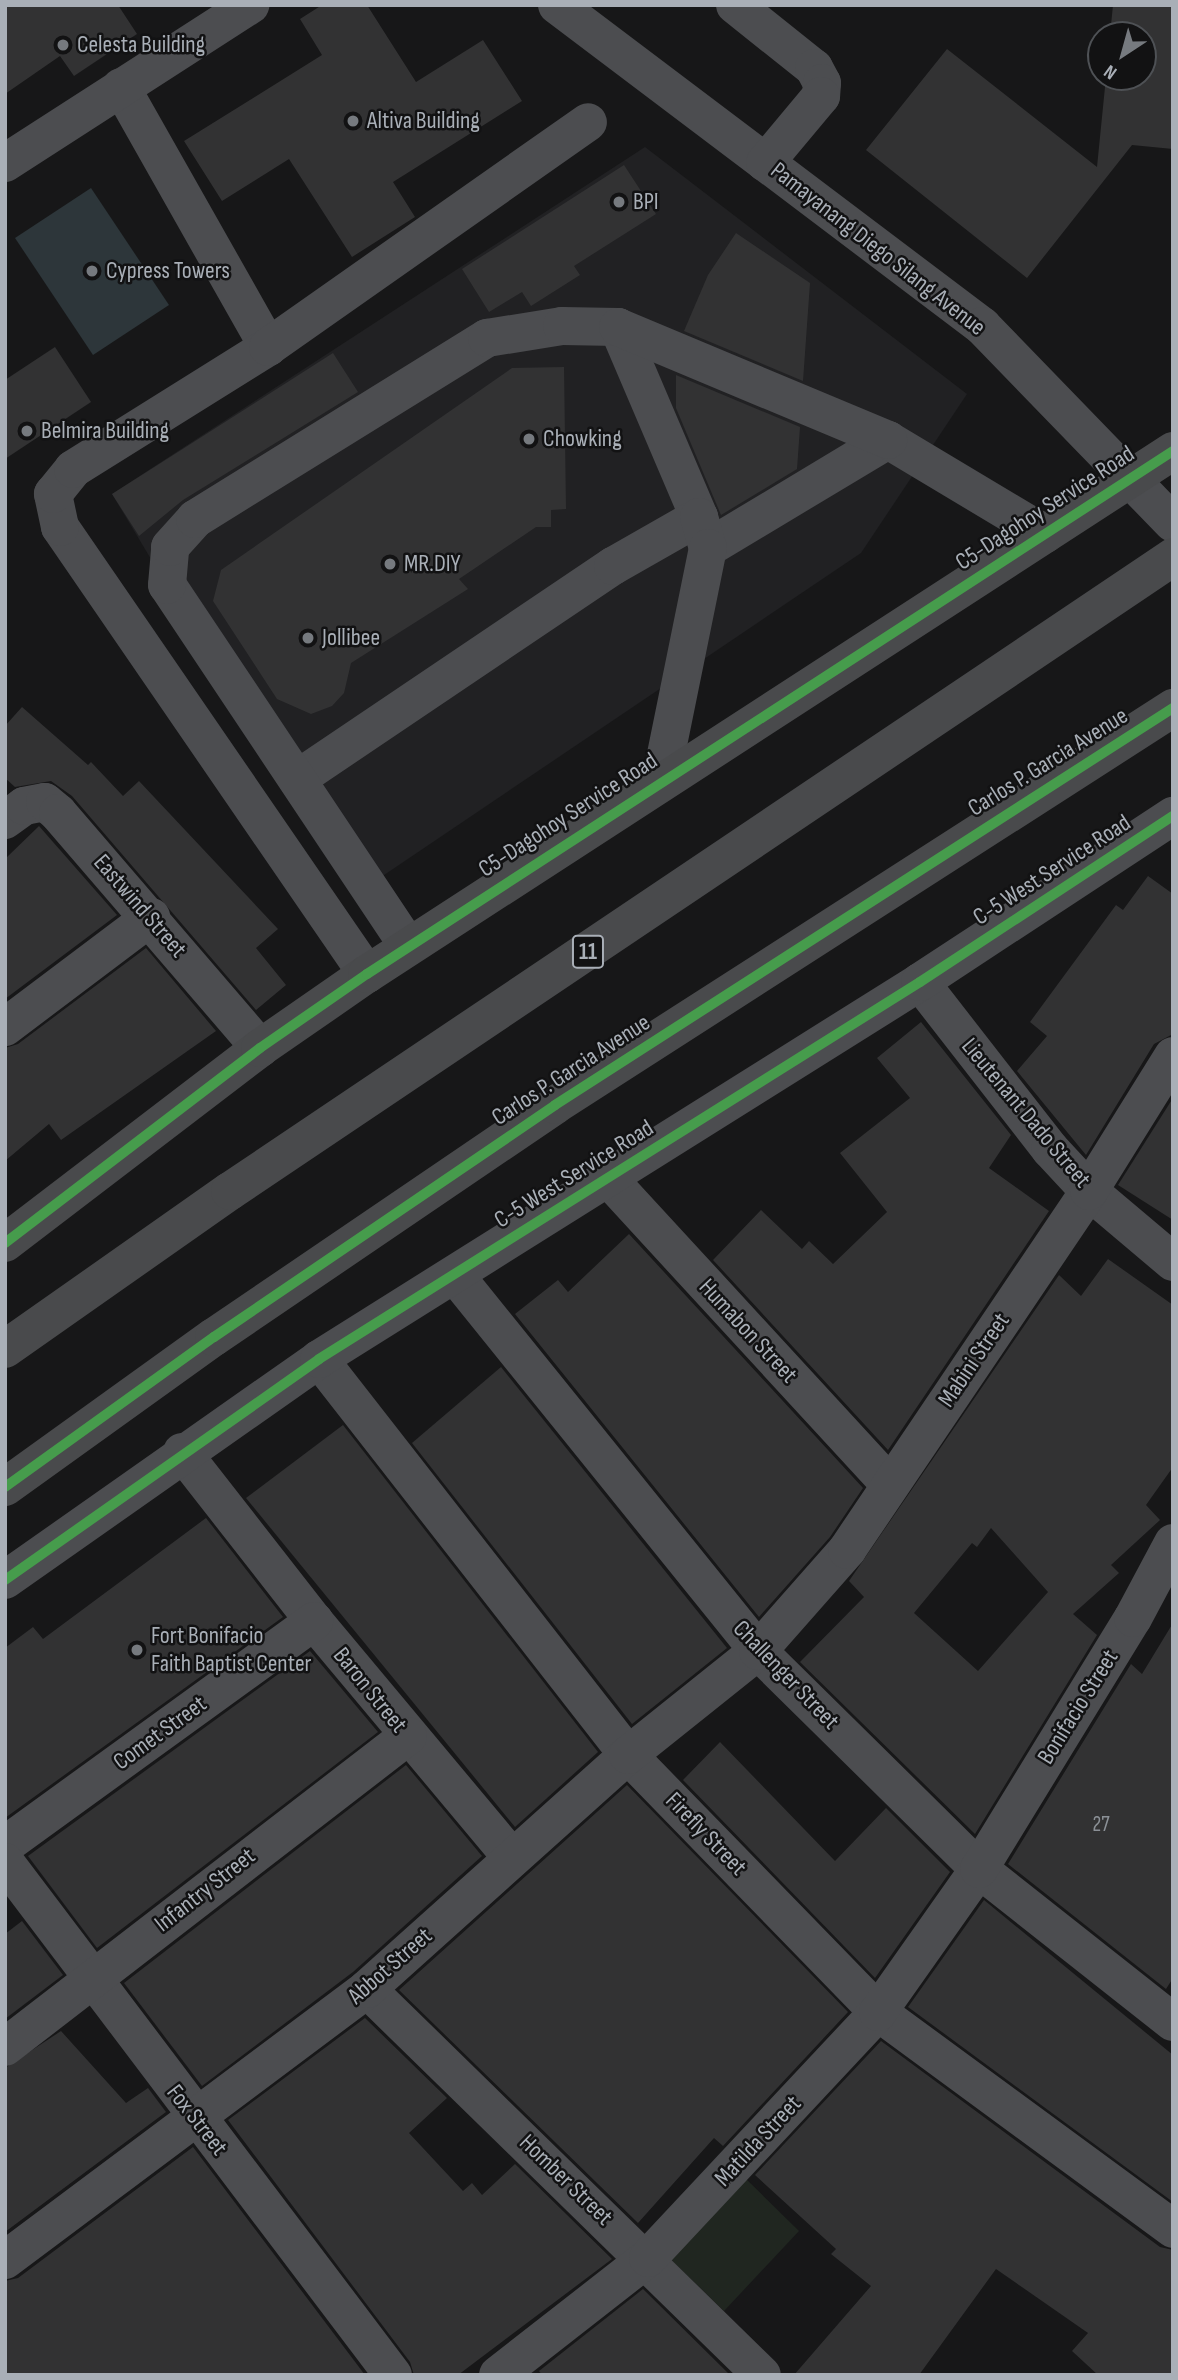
<!DOCTYPE html>
<style>
body{margin:0}
#map{position:relative;width:1178px;height:2380px;overflow:hidden;background:#171718;font-family:"Sofia Sans Condensed",sans-serif}
div>[style]{position:absolute}
.built>*{inset:0;background:#212123}
.green>*{inset:0;background:#202620}
.water>*{inset:0;background:#2d363a}
.building>*{inset:0;background:#323233}
.minor>*{height:38px;margin:-19px;padding:0 19px;transform-origin:19px;border-radius:19px;background:#4c4d50}
.major>*{height:38px;margin:-19px;padding:0 19px;transform-origin:19px;border-radius:19px;background:#494a4c}
.cycleway>*{height:10px;margin:-5px;padding:0 5px;transform-origin:5px;border-radius:5px;background:#469c4c}
.dots>*{width:19px;height:19px;translate:-50% -50%;box-sizing:border-box;border:4px solid #121213;border-radius:50%}
span{translate:-50% -50%;white-space:nowrap;text-align:center;line-height:1.15;-webkit-text-stroke:5px #121213;paint-order:stroke}
.number-label{font-size:21px;color:#8b9096}
.number-label span{-webkit-text-stroke-width:0}
.shield-label span{padding:2px 5px;background:#121213;border:2px solid;border-radius:5px;-webkit-text-stroke-width:0}
.shield-label{font-size:23px;color:#a9afb7;font-weight:700}
.poi-label{font-size:24px;color:#a9afb7}
.left{translate:0 -50%;text-align:left}
.street-label{font-size:24px;color:#a9afb7}
.frame{position:absolute;inset:0;border:7px solid #a9afb7;pointer-events:none}
.north{position:absolute;left:1087px;top:21px;width:70px;height:70px;box-sizing:border-box;background:#121213;border:2px solid #4e5155;border-radius:50%;rotate:216deg;font-size:19px;font-weight:700;line-height:28px;text-align:center;color:#a9afb7}
.north::after{content:'';display:block;margin:auto;width:24px;height:32px;background:#767a7f;clip-path:polygon(50% 0,100% 100%,50% 72%,0 100%)}
</style>
<div id="map">
<div class="built">
<i style="clip-path:polygon(645px 147px,967px 394px,861px 553px,353px 896px,112px 494px)"></i>
</div>
<div class="green">
<i style="clip-path:polygon(741px 2174px,799px 2231px,724px 2311px,664px 2253px)"></i>
</div>
<div class="water">
<i style="clip-path:polygon(91px 188px,169px 305px,93px 355px,15px 238px)"></i>
</div>
<div class="building">
<i style="clip-path:polygon(5px 5px,118px 5px,137px 34px,74px 76px,60px 56px,5px 94px)"></i>
<i style="clip-path:polygon(322px 5px,367px 5px,416px 82px,483px 40px,522px 101px,393px 182px,415px 217px,352px 257px,289px 159px,222px 201px,184px 141px,322px 55px,300px 19px)"></i>
<i style="clip-path:polygon(1113px 5px,1173px 5px,1173px 149px,1132px 145px,1027px 278px,866px 150px,947px 49px,1097px 167px,1106px 77px,1143px 77px,1143px 35px,1110px 35px)"></i>
<i style="clip-path:polygon(624px 165px,656px 214px,574px 266px,580px 275px,531px 306px,522px 292px,489px 312px,462px 269px)"></i>
<i style="clip-path:polygon(736px 233px,810px 283px,803px 381px,684px 331px,708px 275px)"></i>
<i style="clip-path:polygon(55px 347px,91px 402px,5px 459px,5px 380px)"></i>
<i style="clip-path:polygon(333px 353px,358px 392px,183px 500px,139px 536px,112px 494px)"></i>
<i style="clip-path:polygon(564px 367px,566px 509px,551px 510px,551px 527px,536px 527px,459px 579px,468px 589px,351px 663px,344px 693px,332px 706px,311px 714px,277px 699px,213px 601px,221px 570px,512px 368px)"></i>
<i style="clip-path:polygon(676px 375px,800px 427px,797px 469px,721px 515px,676px 408px)"></i>
<i style="clip-path:polygon(22px 707px,88px 765px,91px 762px,123px 796px,139px 781px,278px 929px,256px 948px,286px 985px,256px 1010px,72px 796px,51px 781px,15px 787px,5px 778px,5px 726px)"></i>
<i style="clip-path:polygon(39px 826px,117px 915px,5px 999px,5px 859px)"></i>
<i style="clip-path:polygon(1148px 876px,1173px 894px,1173px 1034px,1154px 1044px,1086px 1155px,1017px 1071px,1047px 1036px,1030px 1022px,1116px 905px,1123px 910px)"></i>
<i style="clip-path:polygon(146px 948px,216px 1031px,61px 1140px,49px 1124px,5px 1161px,5px 1048px,18px 1044px)"></i>
<i style="clip-path:polygon(921px 1022px,1011px 1135px,989px 1168px,1049px 1211px,888px 1450px,713px 1260px,761px 1210px,802px 1249px,809px 1241px,833px 1264px,887px 1212px,840px 1153px,910px 1098px,877px 1058px)"></i>
<i style="clip-path:polygon(1173px 1098px,1173px 1220px,1118px 1185px)"></i>
<i style="clip-path:polygon(629px 1234px,863px 1488px,830px 1537px,759px 1617px,515px 1314px,558px 1280px,568px 1292px)"></i>
<i style="clip-path:polygon(evenodd,1108px 1259px,1173px 1305px,1173px 1467px,1146px 1505px,1160px 1520px,1111px 1565px,1119px 1573px,1073px 1614px,1097px 1635px,975px 1834px,800px 1662px,864px 1597px,849px 1581px,1059px 1275px,1081px 1296px,1108px 1259px,991px 1528px,1048px 1592px,978px 1671px,914px 1613px,972px 1543px,977px 1547px,991px 1528px)"></i>
<i style="clip-path:polygon(501px 1367px,727px 1648px,632px 1724px,412px 1443px)"></i>
<i style="clip-path:polygon(343px 1425px,598px 1752px,515px 1827px,246px 1498px)"></i>
<i style="clip-path:polygon(206px 1518px,283px 1617px,5px 1818px,5px 1648px,33px 1627px,43px 1639px)"></i>
<i style="clip-path:polygon(1173px 1623px,1173px 1978px,1166px 1989px,1008px 1864px,1131px 1664px,1142px 1674px)"></i>
<i style="clip-path:polygon(310px 1651px,378px 1732px,97px 1948px,28px 1856px)"></i>
<i style="clip-path:polygon(720px 1742px,835px 1861px,886px 1808px,950px 1872px,875px 1978px,683px 1780px)"></i>
<i style="clip-path:polygon(406px 1765px,482px 1856px,353px 1972px,202px 2086px,124px 1983px)"></i>
<i style="clip-path:polygon(627px 1785px,848px 2012px,723px 2146px,714px 2138px,638px 2223px,399px 1990px)"></i>
<i style="clip-path:polygon(984px 1900px,1173px 2055px,1173px 2202px,908px 2007px)"></i>
<i style="clip-path:polygon(22px 1921px,63px 1975px,5px 2019px,5px 1934px)"></i>
<i style="clip-path:polygon(365px 2018px,447px 2098px,409px 2133px,463px 2191px,472px 2183px,482px 2195px,515px 2164px,612px 2259px,458px 2375px,414px 2375px,410px 2362px,228px 2120px)"></i>
<i style="clip-path:polygon(61px 2031px,126px 2103px,148px 2088px,166px 2112px,5px 2232px,5px 2068px)"></i>
<i style="clip-path:polygon(881px 2041px,1160px 2247px,1173px 2250px,1173px 2375px,1098px 2375px,1072px 2351px,1088px 2333px,996px 2269px,919px 2375px,794px 2375px,871px 2286px,831px 2254px,836px 2249px,755px 2175px)"></i>
<i style="clip-path:polygon(193px 2147px,365px 2375px,5px 2375px,5px 2281px,18px 2278px)"></i>
<i style="clip-path:polygon(643px 2289px,730px 2375px,542px 2375px,539px 2371px)"></i>
</div>
<div class="minor">
<i style="left:557px;top:5px;width:533px;rotate:37.06deg"></i>
<i style="left:982px;top:326px;width:274px;rotate:45.9deg"></i>
<i style="left:735px;top:5px;width:101px;rotate:38.6deg"></i>
<i style="left:814px;top:68px;width:17px;rotate:62deg"></i>
<i style="left:822px;top:83px;width:13px;rotate:94deg"></i>
<i style="left:821px;top:96px;width:87px;rotate:129.9deg"></i>
<i style="left:121px;top:87px;width:299px;rotate:60.5deg"></i>
<i style="left:5px;top:163px;width:292px;rotate:-32.8deg"></i>
<i style="left:618px;top:327px;width:207px;rotate:66.9deg"></i>
<i style="left:708px;top:548px;width:210px;rotate:-31deg"></i>
<i style="left:888px;top:440px;width:183px;rotate:30.9deg"></i>
<i style="left:297px;top:779px;width:381px;rotate:-34deg"></i>
<i style="left:613px;top:566px;width:99px;rotate:-29.7deg"></i>
<i style="left:699px;top:517px;width:32px;rotate:74deg"></i>
<i style="left:708px;top:548px;width:236px;rotate:101.5deg"></i>
<i style="left:5px;top:820px;width:24px;rotate:-36deg"></i>
<i style="left:24px;top:806px;width:21px;rotate:-11deg"></i>
<i style="left:45px;top:802px;width:17px;rotate:40deg"></i>
<i style="left:58px;top:813px;width:310px;rotate:49.3deg"></i>
<i style="left:408px;top:946px;width:434px;rotate:-123.7deg"></i>
<i style="left:167px;top:585px;width:38px;rotate:-85deg"></i>
<i style="left:170px;top:547px;width:38px;rotate:-48deg"></i>
<i style="left:195px;top:519px;width:344px;rotate:-31.8deg"></i>
<i style="left:487px;top:338px;width:76px;rotate:-9.1deg"></i>
<i style="left:562px;top:326px;width:56px;rotate:1deg"></i>
<i style="left:618px;top:327px;width:293px;rotate:22.7deg"></i>
<i style="left:367px;top:974px;width:542px;rotate:-124.48deg"></i>
<i style="left:60px;top:527px;width:34px;rotate:-102deg"></i>
<i style="left:53px;top:494px;width:32px;rotate:-51deg"></i>
<i style="left:73px;top:469px;width:230px;rotate:-32deg"></i>
<i style="left:268px;top:347px;width:391px;rotate:-35.1deg"></i>
<i style="left:920px;top:982px;width:212px;rotate:52.1deg"></i>
<i style="left:1050px;top:1149px;width:57px;rotate:47.1deg"></i>
<i style="left:1089px;top:1191px;width:110px;rotate:40.2deg"></i>
<i style="left:5px;top:1027px;width:183px;rotate:-37deg"></i>
<i style="left:607px;top:1177px;width:418px;rotate:47.4deg"></i>
<i style="left:455px;top:1275px;width:483px;rotate:51.1deg"></i>
<i style="left:758px;top:1651px;width:310px;rotate:44.6deg"></i>
<i style="left:979px;top:1869px;width:247px;rotate:38.3deg"></i>
<i style="left:319px;top:1359px;width:502px;rotate:52.03deg"></i>
<i style="left:628px;top:1755px;width:359px;rotate:45.8deg"></i>
<i style="left:878px;top:2012px;width:366px;rotate:36.3deg"></i>
<i style="left:182px;top:1452px;width:214px;rotate:52deg"></i>
<i style="left:314px;top:1621px;width:309px;rotate:50.1deg"></i>
<i style="left:5px;top:1580px;width:384px;rotate:-35.1deg"></i>
<i style="left:319px;top:1359px;width:709px;rotate:-32.1deg"></i>
<i style="left:920px;top:982px;width:303px;rotate:-33.3deg"></i>
<i style="left:5px;top:1845px;width:382px;rotate:-35.9deg"></i>
<i style="left:5px;top:1862px;width:643px;rotate:52.9deg"></i>
<i style="left:367px;top:1989px;width:552px;rotate:44.34deg"></i>
<i style="left:5px;top:2047px;width:509px;rotate:-37.66deg"></i>
<i style="left:5px;top:2260px;width:452px;rotate:-36.8deg"></i>
<i style="left:367px;top:1989px;width:351px;rotate:-41.9deg"></i>
<i style="left:628px;top:1755px;width:166px;rotate:-38.7deg"></i>
<i style="left:758px;top:1651px;width:135px;rotate:-48.6deg"></i>
<i style="left:847px;top:1550px;width:433px;rotate:-56deg"></i>
<i style="left:1089px;top:1191px;width:159px;rotate:-58.1deg"></i>
<i style="left:498px;top:2375px;width:190px;rotate:-38deg"></i>
<i style="left:648px;top:2258px;width:337px;rotate:-46.9deg"></i>
<i style="left:878px;top:2012px;width:175px;rotate:-54.8deg"></i>
<i style="left:979px;top:1869px;width:294px;rotate:-58.5deg"></i>
<i style="left:1133px;top:1618px;width:85px;rotate:-61.9deg"></i>
</div>
<div class="major">
<i style="left:5px;top:1243px;width:321px;rotate:-37.4deg"></i>
<i style="left:260px;top:1048px;width:130px;rotate:-34.7deg"></i>
<i style="left:367px;top:974px;width:961px;rotate:-32.98deg"></i>
<i style="left:5px;top:1349px;width:275px;rotate:-35.1deg"></i>
<i style="left:230px;top:1191px;width:1136px;rotate:-33.91deg"></i>
<i style="left:5px;top:1487px;width:257px;rotate:-35.7deg"></i>
<i style="left:214px;top:1337px;width:412px;rotate:-34.2deg"></i>
<i style="left:555px;top:1105px;width:735px;rotate:-32.72deg"></i>
</div>
<div class="cycleway">
<i style="left:5px;top:1243px;width:321px;rotate:-37.4deg"></i>
<i style="left:260px;top:1048px;width:130px;rotate:-34.7deg"></i>
<i style="left:367px;top:974px;width:961px;rotate:-32.98deg"></i>
<i style="left:5px;top:1487px;width:257px;rotate:-35.7deg"></i>
<i style="left:214px;top:1337px;width:412px;rotate:-34.2deg"></i>
<i style="left:555px;top:1105px;width:735px;rotate:-32.72deg"></i>
<i style="left:5px;top:1580px;width:384px;rotate:-35.1deg"></i>
<i style="left:319px;top:1359px;width:709px;rotate:-32.1deg"></i>
<i style="left:920px;top:982px;width:303px;rotate:-33.3deg"></i>
</div>
<div class="dots">
<i style="left:63px;top:45px;background:#767a7f"></i>
<i style="left:353px;top:121px;background:#767a7f"></i>
<i style="left:619px;top:202px;background:#767a7f"></i>
<i style="left:92px;top:271px;background:#767a7f"></i>
<i style="left:27px;top:431px;background:#767a7f"></i>
<i style="left:529px;top:439px;background:#767a7f"></i>
<i style="left:390px;top:564px;background:#767a7f"></i>
<i style="left:308px;top:638px;background:#767a7f"></i>
<i style="left:137px;top:1650px;background:#767a7f"></i>
</div>
<div class="number-label">
<span style="left:1101px;top:1825px">27</span>
</div>
<div class="shield-label">
<span style="left:588px;top:952px">11</span>
</div>
<div class="poi-label">
<span class="left" style="left:77px;top:45px">Celesta Building</span>
<span class="left" style="left:367px;top:121px">Altiva Building</span>
<span class="left" style="left:633px;top:202px">BPI</span>
<span class="left" style="left:106px;top:271px">Cypress Towers</span>
<span class="left" style="left:41px;top:431px">Belmira Building</span>
<span class="left" style="left:543px;top:439px">Chowking</span>
<span class="left" style="left:404px;top:564px">MR.DIY</span>
<span class="left" style="left:322px;top:638px">Jollibee</span>
<span class="left" style="left:151px;top:1650px">Fort Bonifacio<br>Faith Baptist Center</span>
</div>
<div class="street-label">
<span style="left:878px;top:249px;rotate:38deg">Pamayanang Diego Silang Avenue</span>
<span style="left:1045px;top:508px;rotate:-33deg">C5-Dagohoy Service Road</span>
<span style="left:1048px;top:762px;rotate:-32deg">Carlos P. Garcia Avenue</span>
<span style="left:568px;top:815px;rotate:-33deg">C5-Dagohoy Service Road</span>
<span style="left:1052px;top:870px;rotate:-33deg">C-5 West Service Road</span>
<span style="left:140px;top:906px;rotate:49deg">Eastwind Street</span>
<span style="left:571px;top:1070px;rotate:-33deg">Carlos P. Garcia Avenue</span>
<span style="left:1026px;top:1113px;rotate:50deg">Lieutenant Dado Street</span>
<span style="left:574px;top:1174px;rotate:-32deg">C-5 West Service Road</span>
<span style="left:748px;top:1331px;rotate:47deg">Humabon Street</span>
<span style="left:974px;top:1360px;rotate:-56deg">Mabini Street</span>
<span style="left:786px;top:1675px;rotate:46deg">Challenger Street</span>
<span style="left:370px;top:1690px;rotate:51deg">Baron Street</span>
<span style="left:1078px;top:1707px;rotate:-58deg">Bonifacio Street</span>
<span style="left:160px;top:1733px;rotate:-36deg">Comet Street</span>
<span style="left:706px;top:1834px;rotate:46deg">Firefly Street</span>
<span style="left:205px;top:1890px;rotate:-38deg">Infantry Street</span>
<span style="left:390px;top:1966px;rotate:-41deg">Abbot Street</span>
<span style="left:197px;top:2120px;rotate:52deg">Fox Street</span>
<span style="left:758px;top:2141px;rotate:-47deg">Matilda Street</span>
<span style="left:566px;top:2180px;rotate:44deg">Homber Street</span>
</div>
<div class="frame"></div>
<div class="north">N</div>
</div>
